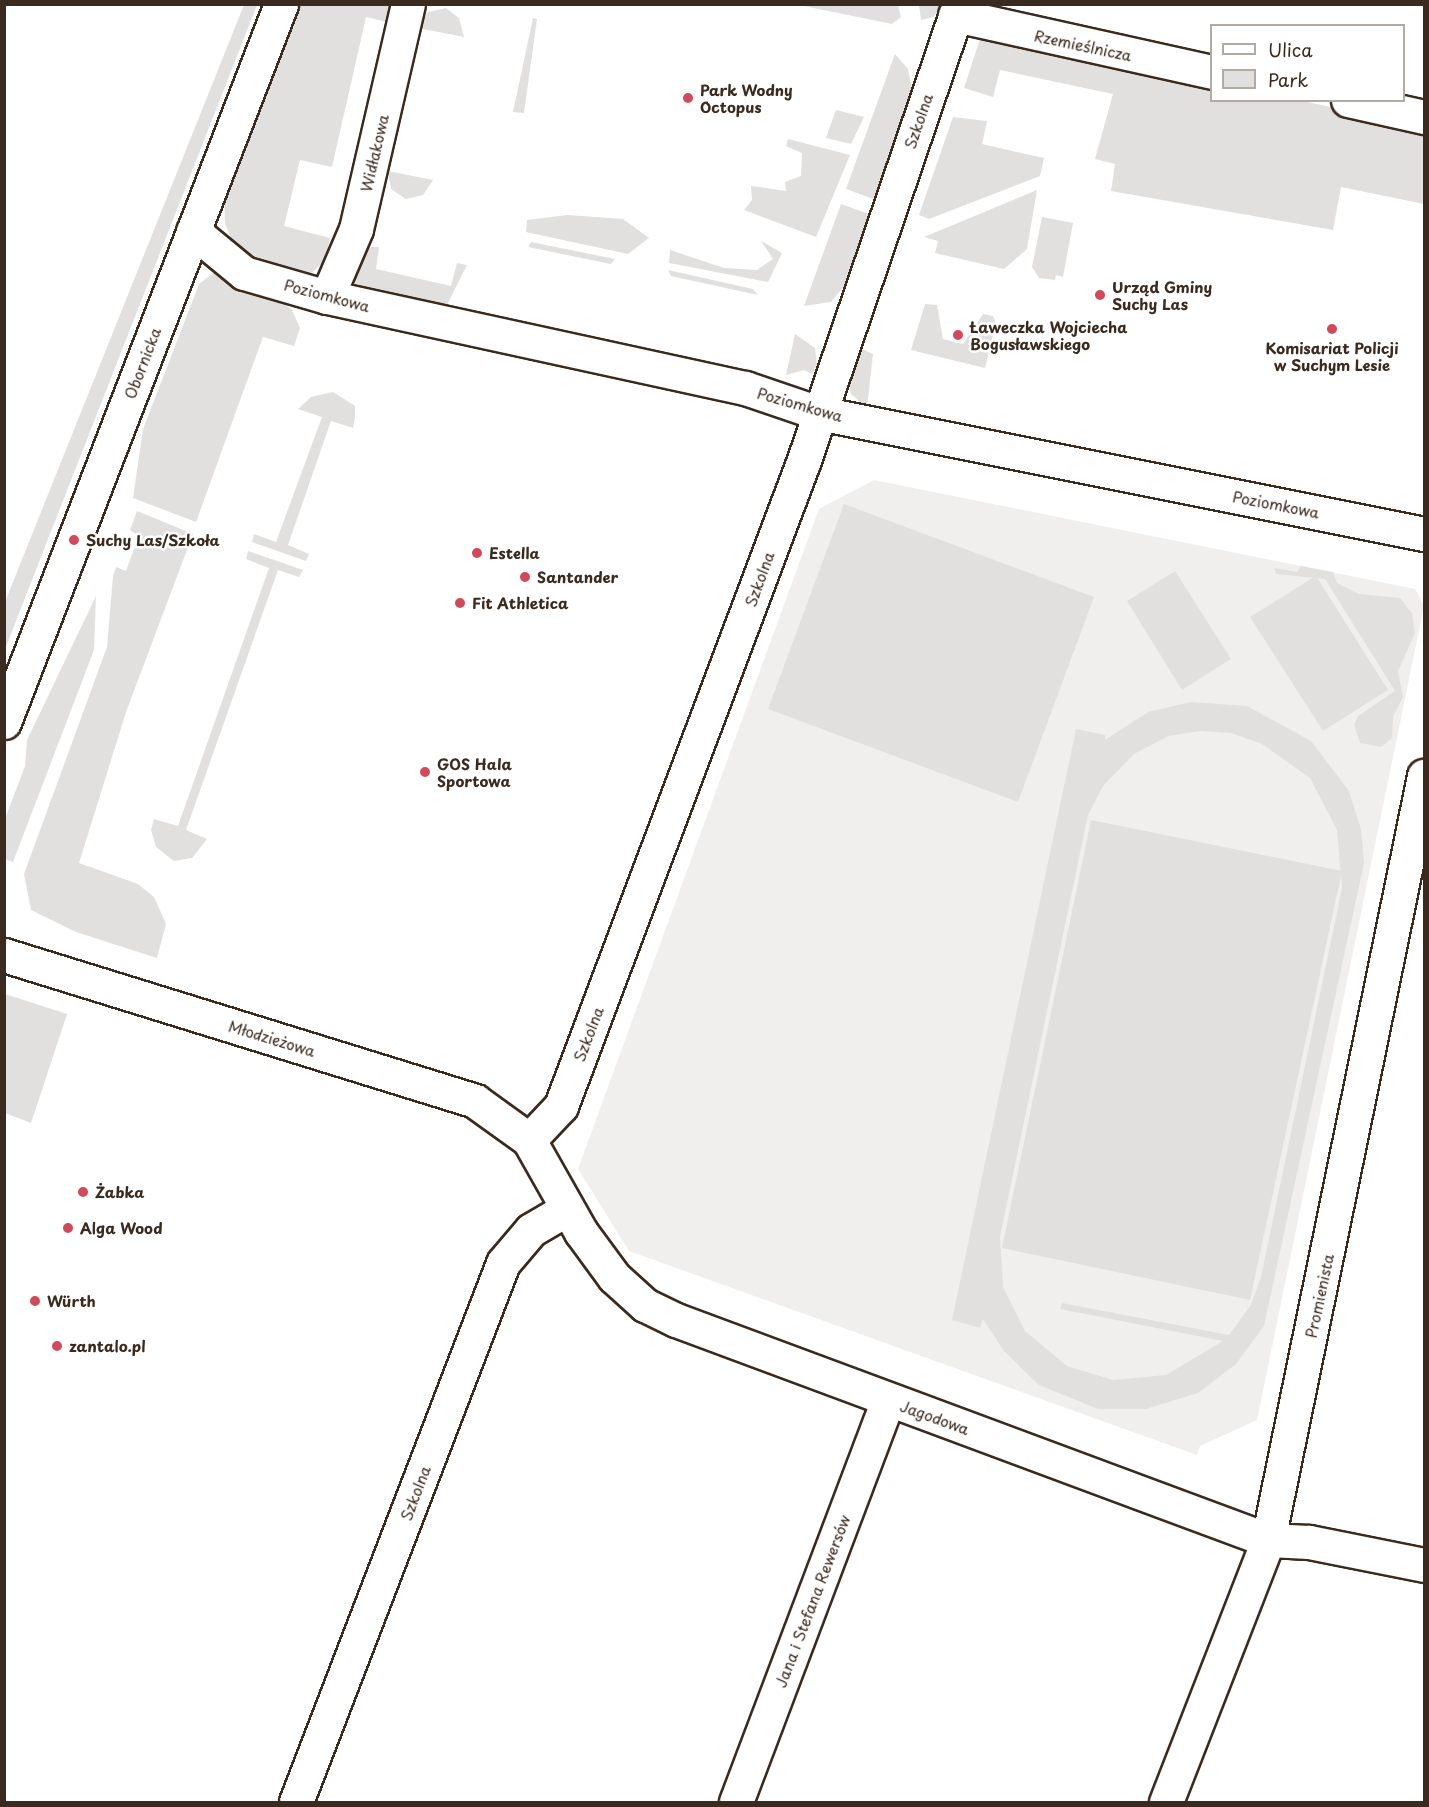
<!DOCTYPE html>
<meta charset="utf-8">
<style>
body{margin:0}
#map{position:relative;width:1429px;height:1807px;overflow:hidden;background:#fff;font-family:"Playpen Sans",sans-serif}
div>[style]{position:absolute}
.built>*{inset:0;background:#f1efee}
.green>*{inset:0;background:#e2e0de}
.roads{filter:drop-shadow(2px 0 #3b2a1e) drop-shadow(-2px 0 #3b2a1e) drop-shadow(0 2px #3b2a1e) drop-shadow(0 -2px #3b2a1e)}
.minor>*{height:33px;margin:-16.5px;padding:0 16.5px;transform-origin:16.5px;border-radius:16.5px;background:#fff}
.major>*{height:33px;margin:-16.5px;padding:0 16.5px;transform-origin:16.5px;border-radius:16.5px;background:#fff}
.dots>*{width:16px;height:16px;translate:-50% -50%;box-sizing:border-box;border:3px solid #fff;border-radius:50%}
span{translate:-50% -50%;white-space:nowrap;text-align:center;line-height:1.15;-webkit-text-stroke:5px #fff;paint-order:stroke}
.street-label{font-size:15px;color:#3b2a1e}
.poi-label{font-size:15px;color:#3b2a1e;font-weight:700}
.left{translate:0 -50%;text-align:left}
.frame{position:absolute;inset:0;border:6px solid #3b2a1e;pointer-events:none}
.legend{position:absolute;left:1210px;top:24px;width:195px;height:78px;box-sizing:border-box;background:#fff;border:2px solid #b1aaa5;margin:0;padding:8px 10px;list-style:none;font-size:18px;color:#3b2a1e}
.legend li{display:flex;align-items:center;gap:12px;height:30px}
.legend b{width:30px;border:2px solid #b1aaa5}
</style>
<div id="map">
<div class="built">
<i style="clip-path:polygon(874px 480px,1415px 589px,1424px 606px,1257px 1420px,1200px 1446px,1197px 1455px,629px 1251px,578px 1169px,819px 509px)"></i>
</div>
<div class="green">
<i style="clip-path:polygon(244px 5px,257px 5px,5px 649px,5px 602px)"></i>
<i style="clip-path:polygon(300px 5px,392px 5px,387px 22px,366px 17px,332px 167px,300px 160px,284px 226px,330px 238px,325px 261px,302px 281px,239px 256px,225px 224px,224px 196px)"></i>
<i style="clip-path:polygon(799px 5px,898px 5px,901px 17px,892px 24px)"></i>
<i style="clip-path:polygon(919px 5px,942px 5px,933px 17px,921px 20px)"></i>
<i style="clip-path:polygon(446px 8px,459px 18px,464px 37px,418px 28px,428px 12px)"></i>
<i style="clip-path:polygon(533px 18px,537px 19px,524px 113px,513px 112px)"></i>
<i style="clip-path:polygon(981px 36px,1211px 80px,1212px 100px,1303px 101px,1424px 127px,1424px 204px,1341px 187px,1333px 230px,1111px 191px,1115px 164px,1095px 159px,1113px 94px,1000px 70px,993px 97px,964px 88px)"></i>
<i style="clip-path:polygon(895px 54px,908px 69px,912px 90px,876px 200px,846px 189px)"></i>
<i style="clip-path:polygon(836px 110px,864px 117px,851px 144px,826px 138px)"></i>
<i style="clip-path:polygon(953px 117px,987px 121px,982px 144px,1044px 158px,1040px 176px,929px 219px,919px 215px)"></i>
<i style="clip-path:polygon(788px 139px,850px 155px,816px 237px,744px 210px,752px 200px,751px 186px,786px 191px,785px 182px,801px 176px,802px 153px,786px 146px)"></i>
<i style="clip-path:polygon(388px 171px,433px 180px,423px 195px,406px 199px,391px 189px)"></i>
<i style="clip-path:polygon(1037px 190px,1027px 249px,1004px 269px,935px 253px,938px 241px,924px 237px)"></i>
<i style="clip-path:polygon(841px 204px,869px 214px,846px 284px,831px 302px,804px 306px)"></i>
<i style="clip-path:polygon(567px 215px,623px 219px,649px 238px,628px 254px,526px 232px,527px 220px)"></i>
<i style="clip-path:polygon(1042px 217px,1073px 223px,1063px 277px,1056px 275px,1055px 280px,1039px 278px,1032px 267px)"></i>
<i style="clip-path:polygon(761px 241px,782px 253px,768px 282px,669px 263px,670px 250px,724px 268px,757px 270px,773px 259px)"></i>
<i style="clip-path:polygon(531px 242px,615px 259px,611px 264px,528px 247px)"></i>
<i style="clip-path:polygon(372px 247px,379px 247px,376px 269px,451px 286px,457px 263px,467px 265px,444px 311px,359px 289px,352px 277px,363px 252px)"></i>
<i style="clip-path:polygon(668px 270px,753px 289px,758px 295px,671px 276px)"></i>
<i style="clip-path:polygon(216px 271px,275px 296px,292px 310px,300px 328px,294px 346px,263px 337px,196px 522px,133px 498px,143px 429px,199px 284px)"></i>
<i style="clip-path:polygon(925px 304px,937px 305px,943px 339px,963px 344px,983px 314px,993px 316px,996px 323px,985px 368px,911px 350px)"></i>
<i style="clip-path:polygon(795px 334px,815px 348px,817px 365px,812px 374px,804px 370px,786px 375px)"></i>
<i style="clip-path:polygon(858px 347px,873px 354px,867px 408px,851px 394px,848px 380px)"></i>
<i style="clip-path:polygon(333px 392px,355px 406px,355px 418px,353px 428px,331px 421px,288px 545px,309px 554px,306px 561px,252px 542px,254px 534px,276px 542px,322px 417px,298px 409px,311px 397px)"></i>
<i style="clip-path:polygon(844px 504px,1094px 597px,1018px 802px,768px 709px)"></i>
<i style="clip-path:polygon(137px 511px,193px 534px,126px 712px,79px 863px,138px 884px,154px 897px,166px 924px,157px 958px,76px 932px,31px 910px,24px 874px,107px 647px,113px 576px,116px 567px,126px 571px,139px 536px,130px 530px)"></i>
<i style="clip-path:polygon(248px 551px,303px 570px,299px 577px,278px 570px,186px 830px,207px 839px,192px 858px,174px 861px,156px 847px,151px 830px,154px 819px,178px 826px,269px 568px,246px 559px)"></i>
<i style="clip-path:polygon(1301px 566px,1333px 572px,1337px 583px,1359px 594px,1400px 598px,1412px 613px,1415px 633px,1398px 671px,1403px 697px,1393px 717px,1392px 738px,1381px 747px,1360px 743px,1354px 725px,1358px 716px,1395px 691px,1325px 579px,1276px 574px,1275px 568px,1297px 572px)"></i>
<i style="clip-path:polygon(1175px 571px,1231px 659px,1182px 690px,1127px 601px)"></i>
<i style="clip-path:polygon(1316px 576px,1388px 690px,1323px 731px,1250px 617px)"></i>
<i style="clip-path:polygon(96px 596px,94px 650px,13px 862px,5px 859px,5px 819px,25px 766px,27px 740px)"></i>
<i style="clip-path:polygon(evenodd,1191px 702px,1247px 706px,1311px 741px,1349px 791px,1361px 829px,1364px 863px,1264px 1326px,1236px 1364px,1198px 1393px,1146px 1409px,1098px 1409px,1039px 1385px,1004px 1351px,983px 1319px,980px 1328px,952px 1320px,1076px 729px,1105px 735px,1105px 740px,1148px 712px,1191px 702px,1200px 731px,1231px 733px,1262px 744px,1310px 778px,1337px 830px,1342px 888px,1261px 1277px,1251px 1305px,1229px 1335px,1062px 1303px,1060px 1309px,1223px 1341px,1166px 1375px,1113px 1380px,1067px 1366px,1025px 1331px,1003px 1287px,1000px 1237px,1088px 815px,1103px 786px,1134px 754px,1169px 736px,1200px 731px)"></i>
<i style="clip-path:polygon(1091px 820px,1342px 871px,1250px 1300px,1002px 1248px)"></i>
<i style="clip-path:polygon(5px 994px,67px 1014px,31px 1123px,5px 1113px)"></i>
</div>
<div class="roads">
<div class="minor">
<i style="left:955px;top:15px;width:263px;rotate:12.5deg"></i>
<i style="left:1348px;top:100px;width:78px;rotate:12.6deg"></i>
<i style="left:193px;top:231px;width:66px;rotate:39.5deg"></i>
<i style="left:244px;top:273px;width:86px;rotate:16.1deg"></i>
<i style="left:327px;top:297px;width:428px;rotate:12.3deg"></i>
<i style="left:745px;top:388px;width:78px;rotate:18.7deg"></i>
<i style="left:819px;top:413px;width:617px;rotate:11.31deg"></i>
<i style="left:327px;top:297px;width:74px;rotate:-66.9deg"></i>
<i style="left:356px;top:229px;width:231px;rotate:-77deg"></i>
<i style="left:4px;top:955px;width:493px;rotate:17.2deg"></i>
<i style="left:475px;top:1101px;width:67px;rotate:35.8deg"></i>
<i style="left:529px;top:1140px;width:106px;rotate:60.5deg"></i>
<i style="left:581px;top:1232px;width:56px;rotate:53.7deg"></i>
<i style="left:614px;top:1277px;width:42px;rotate:42.1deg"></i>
<i style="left:645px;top:1305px;width:34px;rotate:26deg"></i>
<i style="left:676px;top:1320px;width:632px;rotate:20.39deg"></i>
<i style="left:1268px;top:1540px;width:41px;rotate:2.8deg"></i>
<i style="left:1309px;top:1542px;width:117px;rotate:11.3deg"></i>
<i style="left:529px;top:1140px;width:47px;rotate:-46.7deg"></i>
<i style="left:561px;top:1106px;width:690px;rotate:-69.39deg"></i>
<i style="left:804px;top:460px;width:482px;rotate:-71.2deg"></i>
<i style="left:296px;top:1802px;width:577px;rotate:-68.99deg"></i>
<i style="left:503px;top:1263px;width:43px;rotate:-49.7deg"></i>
<i style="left:531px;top:1230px;width:42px;rotate:-30.3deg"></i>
<i style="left:736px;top:1802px;width:430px;rotate:-69.3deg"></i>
<i style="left:1166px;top:1802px;width:281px;rotate:-68.7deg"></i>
<i style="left:1268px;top:1540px;width:780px;rotate:-78.46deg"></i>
</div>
<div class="major">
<i style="left:4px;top:722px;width:770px;rotate:-68.9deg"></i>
</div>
</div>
<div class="dots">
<i style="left:688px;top:98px;background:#d1495b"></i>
<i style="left:1100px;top:295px;background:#d1495b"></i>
<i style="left:1332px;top:329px;background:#d1495b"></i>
<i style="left:958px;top:335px;background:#d1495b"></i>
<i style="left:74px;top:540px;background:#d1495b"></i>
<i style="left:477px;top:553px;background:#d1495b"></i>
<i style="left:525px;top:577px;background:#d1495b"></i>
<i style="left:460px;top:603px;background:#d1495b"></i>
<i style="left:425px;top:772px;background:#d1495b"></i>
<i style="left:83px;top:1192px;background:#d1495b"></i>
<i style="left:68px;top:1228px;background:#d1495b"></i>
<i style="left:35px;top:1301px;background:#d1495b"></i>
<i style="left:57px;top:1346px;background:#d1495b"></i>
</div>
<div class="street-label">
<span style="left:1083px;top:45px;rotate:12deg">Rzemieślnicza</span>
<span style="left:918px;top:121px;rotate:-71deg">Szkolna</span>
<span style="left:374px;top:153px;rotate:-77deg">Widłakowa</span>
<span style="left:327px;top:295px;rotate:15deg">Poziomkowa</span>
<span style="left:142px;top:363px;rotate:-69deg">Obornicka</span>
<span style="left:800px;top:404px;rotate:16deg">Poziomkowa</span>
<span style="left:1276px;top:504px;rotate:11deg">Poziomkowa</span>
<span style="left:759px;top:579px;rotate:-70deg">Szkolna</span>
<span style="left:588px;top:1034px;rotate:-69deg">Szkolna</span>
<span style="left:272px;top:1038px;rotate:17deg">Młodzieżowa</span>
<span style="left:1319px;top:1296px;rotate:-78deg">Promienista</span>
<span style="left:935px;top:1417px;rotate:20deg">Jagodowa</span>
<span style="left:415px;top:1493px;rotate:-69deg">Szkolna</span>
<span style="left:812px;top:1601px;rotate:-69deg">Jana i Stefana Rewersów</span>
</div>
<div class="poi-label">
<span class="left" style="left:700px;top:98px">Park Wodny<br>Octopus</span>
<span class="left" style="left:1112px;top:295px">Urząd Gminy<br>Suchy Las</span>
<span class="left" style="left:970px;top:335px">Ławeczka Wojciecha<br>Bogusławskiego</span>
<span style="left:1332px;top:356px">Komisariat Policji<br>w Suchym Lesie</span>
<span class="left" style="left:86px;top:540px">Suchy Las/Szkoła</span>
<span class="left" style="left:489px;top:553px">Estella</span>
<span class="left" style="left:537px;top:577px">Santander</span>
<span class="left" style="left:472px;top:603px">Fit Athletica</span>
<span class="left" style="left:437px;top:772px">GOS Hala<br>Sportowa</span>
<span class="left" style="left:95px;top:1192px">Żabka</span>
<span class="left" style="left:80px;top:1228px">Alga Wood</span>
<span class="left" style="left:47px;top:1301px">Würth</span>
<span class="left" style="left:69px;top:1346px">zantalo.pl</span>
</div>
<div class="frame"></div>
<ul class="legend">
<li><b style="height:8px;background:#fff"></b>Ulica</li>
<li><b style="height:16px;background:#e2e0de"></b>Park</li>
</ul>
</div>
